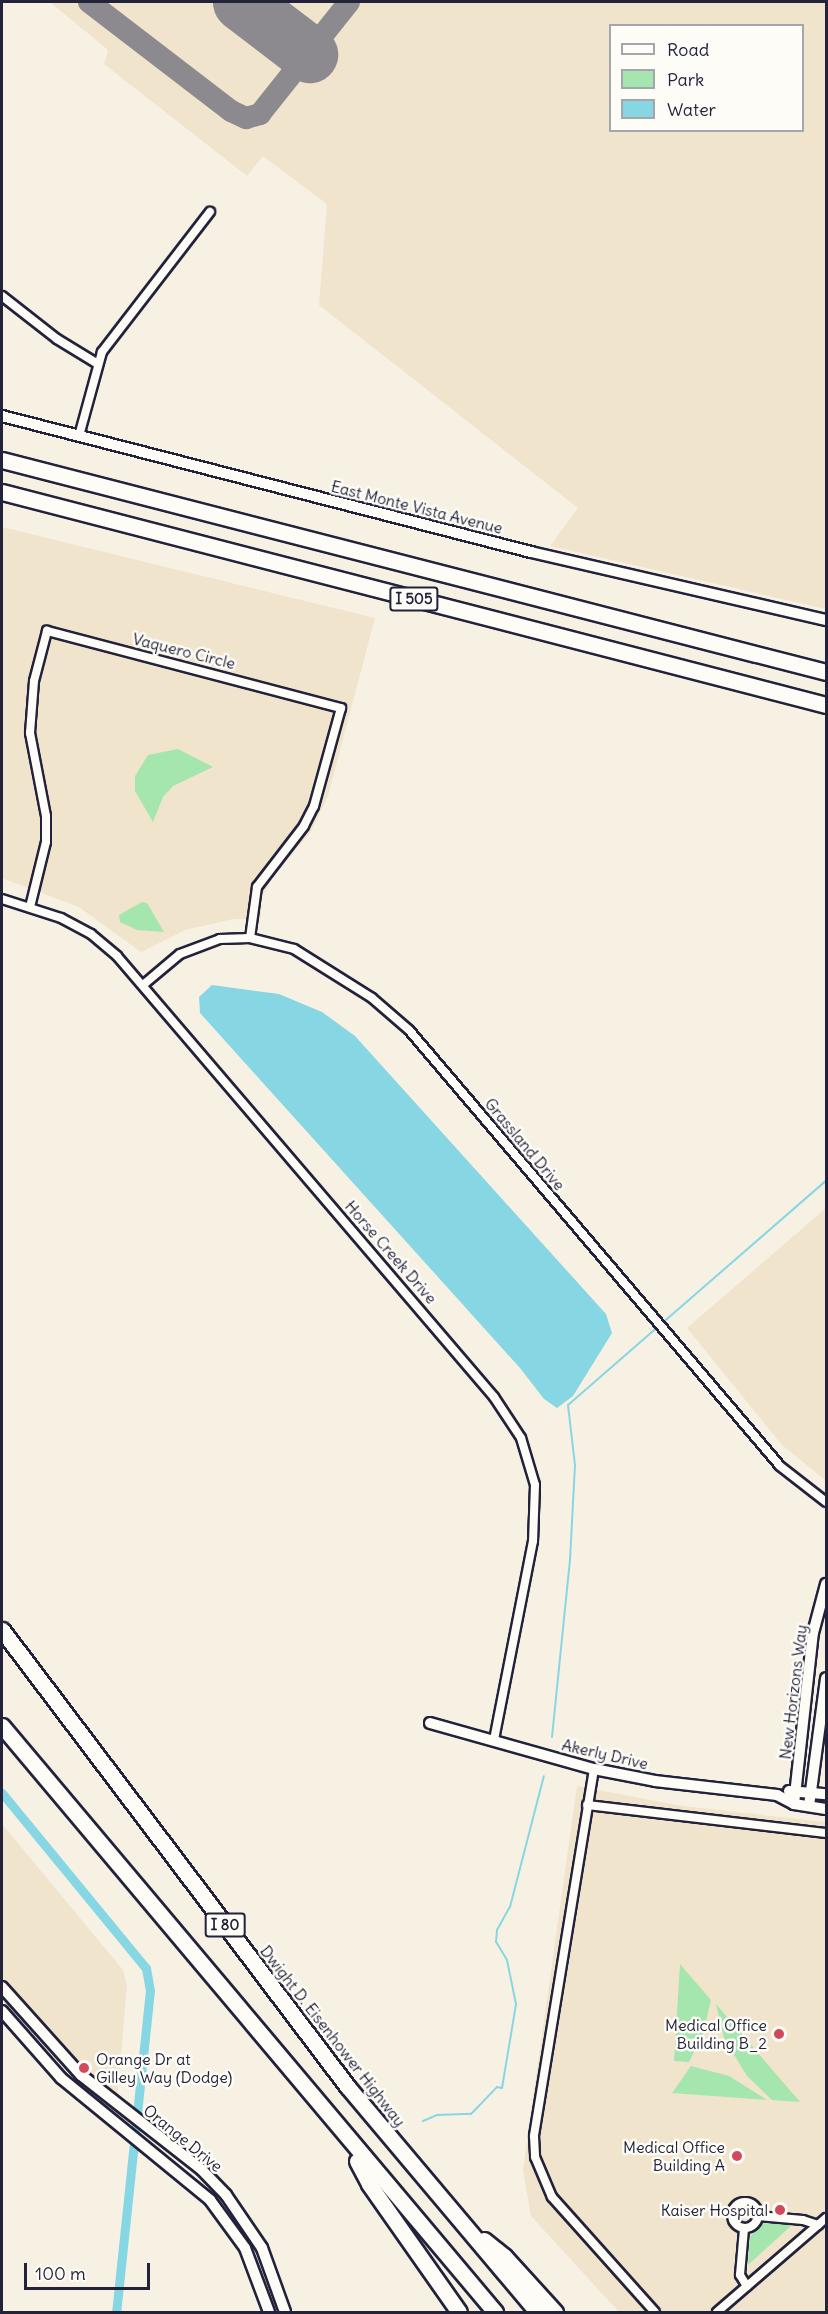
<!DOCTYPE html>
<style>
body{margin:0}
#map{position:relative;width:828px;height:2314px;overflow:hidden;background:#f7f1e3;font-family:Delius,sans-serif}
div>[style]{position:absolute}
.built>*{inset:0;background:#f0e4cc}
.green>*{inset:0;background:#a5e6ae}
.water>*{inset:0;background:#87d6e4}
.stream>*{height:2px;margin:-1px;padding:0 1px;transform-origin:1px;border-radius:1px;background:#87d6e4}
.canal>*{height:9px;margin:-4.5px;padding:0 4.5px;transform-origin:4.5px;border-radius:4.5px;background:#87d6e4}
.taxiway>*{height:22px;margin:-11px;padding:0 11px;transform-origin:11px;border-radius:11px;background:#8c8a8f}
.runway>*{height:57px;margin:-28.5px;padding:0 28.5px;transform-origin:28.5px;border-radius:28.5px;background:#8c8a8f}
.roads{filter:drop-shadow(2px 0 #22223b) drop-shadow(-2px 0 #22223b) drop-shadow(0 2px #22223b) drop-shadow(0 -2px #22223b)}
.minor>*{height:8px;margin:-4px;padding:0 4px;transform-origin:4px;border-radius:4px;background:#fdfcf7}
.minor>.ring{margin:-4px;padding:0;box-sizing:content-box;background:none;border:8px solid #fdfcf7;border-radius:50%}
.tertiary>*{height:10px;margin:-5px;padding:0 5px;transform-origin:5px;border-radius:5px;background:#fdfcf7}
.motorway>*{height:15px;margin:-7.5px;padding:0 7.5px;transform-origin:7.5px;border-radius:7.5px;background:#fdfcf7}
.dots>*{width:16px;height:16px;translate:-50% -50%;box-sizing:border-box;border:3px solid #fdfcf7;border-radius:50%}
span{translate:-50% -50%;white-space:nowrap;text-align:center;line-height:1.15;-webkit-text-stroke:5px #fdfcf7;paint-order:stroke}
.shield-label span{padding:2px 4px;background:#fdfcf7;border:2px solid;border-radius:4px;-webkit-text-stroke-width:0}
.shield-label{font-size:15px;color:#22223b;font-weight:700}
.street-label{font-size:16px;color:#22223b}
.poi-label{font-size:16px;color:#22223b}
.right{translate:-100% -50%;text-align:right}
.left{translate:0 -50%;text-align:left}
.frame{position:absolute;inset:0;border:3px solid #22223b;pointer-events:none}
.legend{position:absolute;left:609px;top:24px;width:195px;height:108px;box-sizing:border-box;background:#fdfcf7;border:2px solid #a5a5ac;margin:0;padding:8px 10px;list-style:none;font-size:18px;color:#22223b}
.legend li{display:flex;align-items:center;gap:12px;height:30px}
.legend b{width:30px;border:2px solid #a5a5ac}
.scale{position:absolute;left:24px;top:2263px;width:126px;height:27px;box-sizing:border-box;border:3px solid #22223b;border-top:0;padding-left:8px;font-size:18px;line-height:21px;white-space:nowrap;color:#22223b;-webkit-text-stroke:4px #fdfcf7;paint-order:stroke}
</style>
<div id="map">
<div class="built">
<i style="clip-path:polygon(evenodd,50px 2px,826px 2px,826px 609px,550px 546px,578px 508px,319px 305px,327px 204px,263px 156px,247px 176px,104px 64px,108px 50px,50px 2px,610px 26px,802px 26px,802px 130px,610px 130px,610px 26px)"></i>
<i style="clip-path:polygon(2px 527px,375px 618px,328px 796px,311px 832px,272px 878px,261px 899px,261px 919px,233px 919px,185px 930px,141px 952px,79px 907px,2px 878px)"></i>
<i style="clip-path:polygon(826px 1208px,826px 1481px,782px 1445px,687px 1328px)"></i>
<i style="clip-path:polygon(577px 1786px,682px 1806px,826px 1822px,826px 2312px,619px 2312px,531px 2216px,523px 2170px)"></i>
<i style="clip-path:polygon(2px 1824px,123px 1970px,127px 1986px,117px 2100px,87px 2080px,2px 1979px)"></i>
</div>
<div class="green">
<i style="clip-path:polygon(178px 749px,213px 767px,173px 786px,163px 797px,153px 822px,135px 791px,135px 776px,148px 755px)"></i>
<i style="clip-path:polygon(142px 902px,147px 903px,164px 932px,137px 930px,120px 922px,119px 915px)"></i>
<i style="clip-path:polygon(680px 1964px,711px 2000px,703px 2034px,689px 2062px,674px 2061px)"></i>
<i style="clip-path:polygon(716px 2004px,800px 2102px,772px 2100px,747px 2076px,724px 2038px)"></i>
<i style="clip-path:polygon(691px 2066px,729px 2076px,767px 2100px,672px 2093px)"></i>
<i style="clip-path:polygon(764px 2223px,792px 2225px,748px 2265px,750px 2236px)"></i>
</div>
<div class="water">
<i style="clip-path:polygon(212px 985px,279px 994px,322px 1012px,355px 1036px,606px 1314px,612px 1333px,573px 1396px,557px 1408px,544px 1399px,520px 1368px,200px 1013px,199px 997px)"></i>
</div>
<div class="stream">
<i style="left:552px;top:1737px;width:178px;rotate:-84.2deg"></i>
<i style="left:570px;top:1560px;width:95px;rotate:-87deg"></i>
<i style="left:575px;top:1465px;width:60px;rotate:-96.7deg"></i>
<i style="left:568px;top:1405px;width:342px;rotate:-41deg"></i>
<i style="left:423px;top:2121px;width:15px;rotate:-23deg"></i>
<i style="left:437px;top:2115px;width:34px;rotate:-2deg"></i>
<i style="left:471px;top:2114px;width:37px;rotate:-46deg"></i>
<i style="left:497px;top:2087px;width:5px;rotate:11deg"></i>
<i style="left:502px;top:2088px;width:85px;rotate:-80.5deg"></i>
<i style="left:516px;top:2004px;width:45px;rotate:-101.6deg"></i>
<i style="left:507px;top:1960px;width:21px;rotate:-121deg"></i>
<i style="left:496px;top:1942px;width:12px;rotate:-85deg"></i>
<i style="left:497px;top:1930px;width:26px;rotate:-61deg"></i>
<i style="left:510px;top:1907px;width:135px;rotate:-75.5deg"></i>
</div>
<div class="canal">
<i style="left:2px;top:1793px;width:227px;rotate:50.6deg"></i>
<i style="left:146px;top:1968px;width:22px;rotate:80deg"></i>
<i style="left:150px;top:1990px;width:324px;rotate:96deg"></i>
</div>
<div class="taxiway">
<i style="left:89px;top:2px;width:179px;rotate:37.5deg"></i>
<i style="left:231px;top:111px;width:17px;rotate:25deg"></i>
<i style="left:246px;top:118px;width:15px;rotate:-16deg"></i>
<i style="left:260px;top:114px;width:143px;rotate:-51.5deg"></i>
</div>
<div class="runway">
<i style="left:241px;top:2px;width:86px;rotate:37.4deg"></i>
</div>
<div class="roads">
<div class="minor">
<i style="left:2px;top:296px;width:70px;rotate:38deg"></i>
<i style="left:57px;top:339px;width:48px;rotate:31.4deg"></i>
<i style="left:79px;top:436px;width:87px;rotate:-74.7deg"></i>
<i style="left:102px;top:352px;width:177px;rotate:-52.4deg"></i>
<i style="left:2px;top:899px;width:62px;rotate:17.9deg"></i>
<i style="left:61px;top:918px;width:34px;rotate:28deg"></i>
<i style="left:91px;top:934px;width:34px;rotate:40deg"></i>
<i style="left:117px;top:956px;width:580px;rotate:49.47deg"></i>
<i style="left:494px;top:1397px;width:49px;rotate:56.6deg"></i>
<i style="left:521px;top:1438px;width:49px;rotate:73.4deg"></i>
<i style="left:535px;top:1485px;width:56px;rotate:92deg"></i>
<i style="left:533px;top:1541px;width:203px;rotate:101.1deg"></i>
<i style="left:30px;top:907px;width:67px;rotate:-76.2deg"></i>
<i style="left:46px;top:842px;width:26px;rotate:-90deg"></i>
<i style="left:46px;top:816px;width:85px;rotate:-100.9deg"></i>
<i style="left:30px;top:733px;width:52px;rotate:-85.6deg"></i>
<i style="left:34px;top:681px;width:52px;rotate:-75.4deg"></i>
<i style="left:47px;top:631px;width:304px;rotate:14.7deg"></i>
<i style="left:341px;top:708px;width:102px;rotate:105.4deg"></i>
<i style="left:314px;top:806px;width:22px;rotate:117deg"></i>
<i style="left:304px;top:826px;width:77px;rotate:127.6deg"></i>
<i style="left:257px;top:887px;width:51px;rotate:97.8deg"></i>
<i style="left:143px;top:985px;width:48px;rotate:-40deg"></i>
<i style="left:180px;top:954px;width:43px;rotate:-20.6deg"></i>
<i style="left:220px;top:939px;width:30px;rotate:-2deg"></i>
<i style="left:250px;top:938px;width:45px;rotate:14deg"></i>
<i style="left:294px;top:949px;width:92px;rotate:32.1deg"></i>
<i style="left:372px;top:998px;width:49px;rotate:40.9deg"></i>
<i style="left:409px;top:1030px;width:572px;rotate:49.6deg"></i>
<i style="left:780px;top:1466px;width:58px;rotate:38deg"></i>
<i style="left:594px;top:1769px;width:372px;rotate:99.3deg"></i>
<i style="left:534px;top:2136px;width:21px;rotate:87deg"></i>
<i style="left:535px;top:2157px;width:43px;rotate:67deg"></i>
<i style="left:552px;top:2197px;width:154px;rotate:48.2deg"></i>
<i style="left:587px;top:1805px;width:241px;rotate:6.7deg"></i>
<i class="ring" style="left:732px;top:2202px;width:18px;height:18px"></i>
<i style="left:758px;top:2216px;width:45px;rotate:5.1deg"></i>
<i style="left:803px;top:2220px;width:16px;rotate:18deg"></i>
<i style="left:744px;top:2229px;width:46px;rotate:95deg"></i>
<i style="left:740px;top:2275px;width:13px;rotate:58deg"></i>
<i style="left:717px;top:2312px;width:144px;rotate:-40.8deg"></i>
</div>
<div class="tertiary">
<i style="left:2px;top:416px;width:546px;rotate:14.42deg"></i>
<i style="left:531px;top:552px;width:303px;rotate:13deg"></i>
<i style="left:430px;top:1723px;width:170px;rotate:15.7deg"></i>
<i style="left:594px;top:1769px;width:62px;rotate:11.1deg"></i>
<i style="left:655px;top:1781px;width:123px;rotate:6.5deg"></i>
<i style="left:777px;top:1795px;width:19px;rotate:28deg"></i>
<i style="left:794px;top:1804px;width:32px;rotate:9deg"></i>
<i style="left:789px;top:1791px;width:37px;rotate:5deg"></i>
<i style="left:794px;top:1804px;width:172px;rotate:-83.7deg"></i>
<i style="left:813px;top:1633px;width:51px;rotate:-75.1deg"></i>
<i style="left:809px;top:1806px;width:129px;rotate:-82.4deg"></i>
<i style="left:2px;top:1987px;width:118px;rotate:48.1deg"></i>
<i style="left:81px;top:2075px;width:154px;rotate:38.1deg"></i>
<i style="left:202px;top:2170px;width:35px;rotate:46deg"></i>
<i style="left:226px;top:2195px;width:64px;rotate:55.8deg"></i>
<i style="left:262px;top:2248px;width:68px;rotate:70.2deg"></i>
<i style="left:2px;top:2011px;width:89px;rotate:48.6deg"></i>
<i style="left:61px;top:2078px;width:193px;rotate:39.3deg"></i>
<i style="left:210px;top:2200px;width:59px;rotate:53.9deg"></i>
<i style="left:245px;top:2248px;width:68px;rotate:69.4deg"></i>
</div>
<div class="motorway">
<i style="left:2px;top:460px;width:851px;rotate:14.43deg"></i>
<i style="left:2px;top:492px;width:851px;rotate:14.49deg"></i>
<i style="left:2px;top:1630px;width:572px;rotate:52.89deg"></i>
<i style="left:347px;top:2086px;width:295px;rotate:49.9deg"></i>
<i style="left:2px;top:1726px;width:766px;rotate:49.93deg"></i>
<i style="left:357px;top:2161px;width:26px;rotate:62deg"></i>
<i style="left:369px;top:2184px;width:156px;rotate:54.9deg"></i>
<i style="left:484px;top:2240px;width:26px;rotate:39deg"></i>
<i style="left:504px;top:2256px;width:76px;rotate:47.7deg"></i>
</div>
</div>
<div class="dots">
<i style="left:779px;top:2034px;background:#d1495b"></i>
<i style="left:84px;top:2068px;background:#d1495b"></i>
<i style="left:737px;top:2156px;background:#d1495b"></i>
<i style="left:780px;top:2210px;background:#d1495b"></i>
</div>
<div class="shield-label">
<span style="left:414px;top:599px">I 505</span>
<span style="left:225px;top:1925px">I 80</span>
</div>
<div class="street-label">
<span style="left:417px;top:507px;rotate:14deg">East Monte Vista Avenue</span>
<span style="left:184px;top:651px;rotate:14deg">Vaquero Circle</span>
<span style="left:525px;top:1144px;rotate:50deg">Grassland Drive</span>
<span style="left:391px;top:1252px;rotate:49deg">Horse Creek Drive</span>
<span style="left:793px;top:1692px;rotate:-83deg">New Horizons Way</span>
<span style="left:605px;top:1754px;rotate:13deg">Akerly Drive</span>
<span style="left:333px;top:2036px;rotate:52deg">Dwight D. Eisenhower Highway</span>
<span style="left:183px;top:2138px;rotate:39deg">Orange Drive</span>
</div>
<div class="poi-label">
<span class="right" style="left:767px;top:2034px">Medical Office<br>Building B_2</span>
<span class="left" style="left:96px;top:2068px">Orange Dr at<br>Gilley Way (Dodge)</span>
<span class="right" style="left:725px;top:2156px">Medical Office<br>Building A</span>
<span class="right" style="left:768px;top:2210px">Kaiser Hospital</span>
</div>
<div class="frame"></div>
<ul class="legend">
<li><b style="height:8px;background:#fdfcf7"></b>Road</li>
<li><b style="height:16px;background:#a5e6ae"></b>Park</li>
<li><b style="height:16px;background:#87d6e4"></b>Water</li>
</ul>
<div class="scale">100 m</div>
</div>
